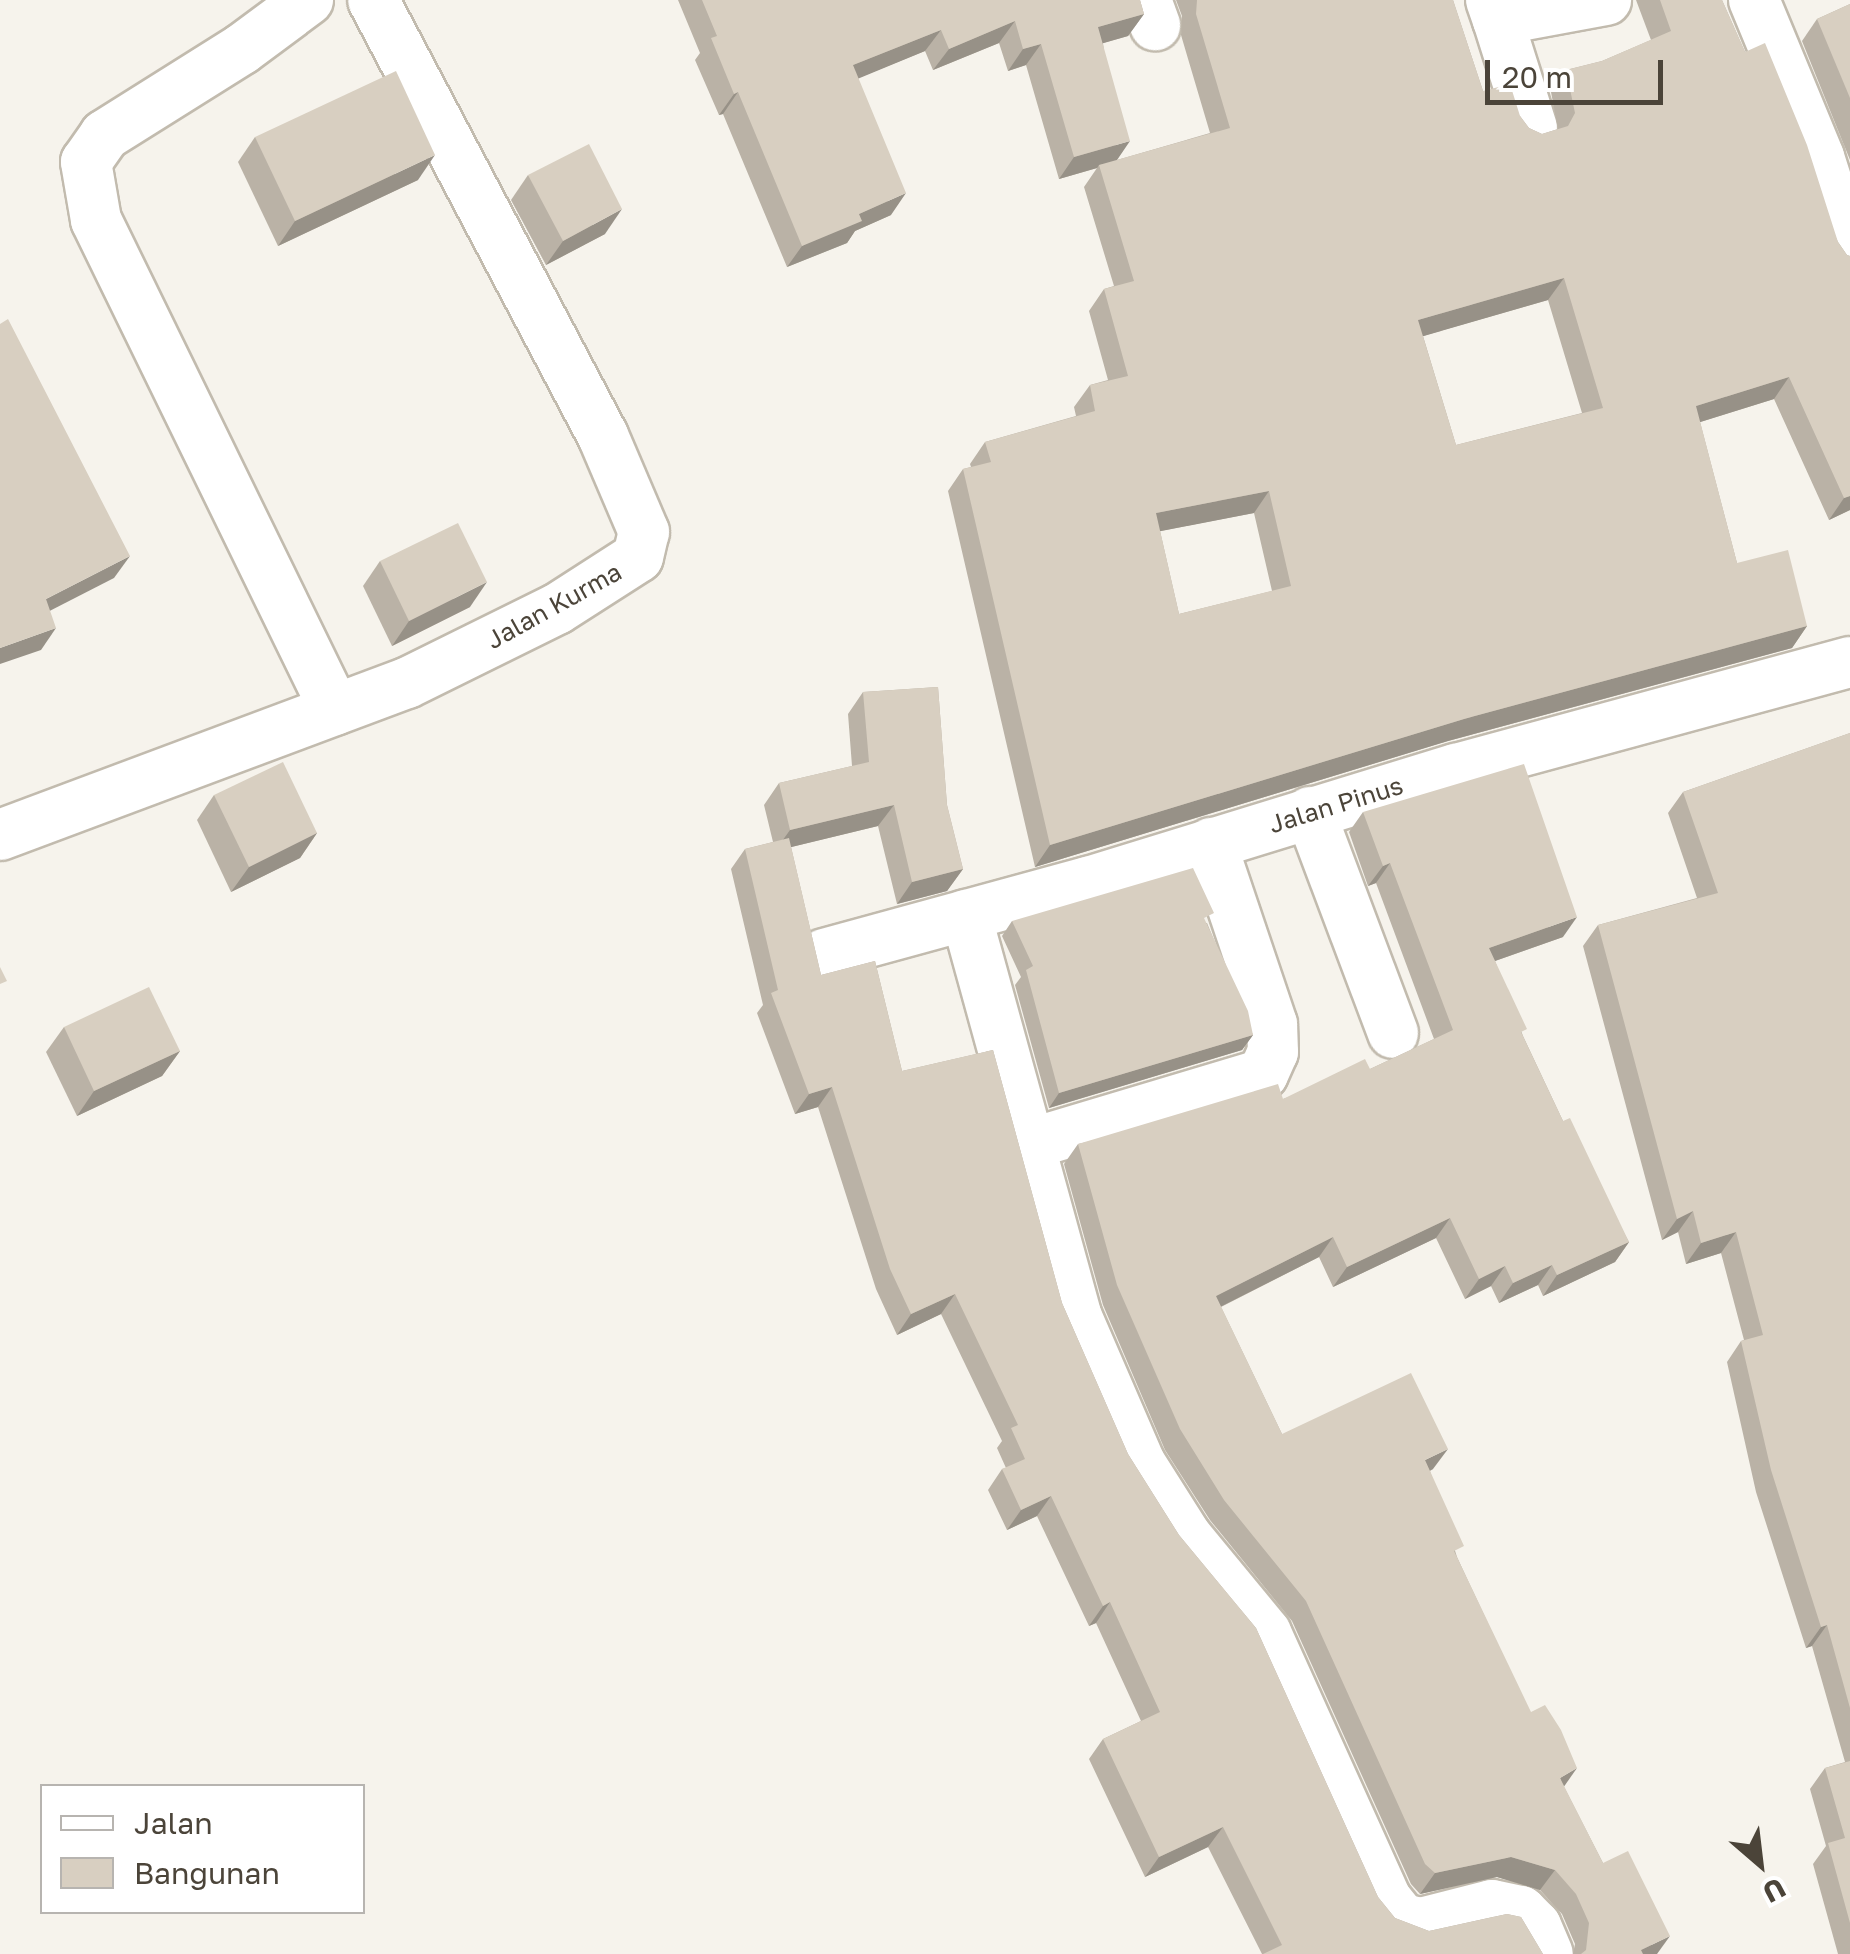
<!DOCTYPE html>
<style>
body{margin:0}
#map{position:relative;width:1850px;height:1954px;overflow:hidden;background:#f6f3ec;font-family:"Golos Text",sans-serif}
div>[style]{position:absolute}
.roads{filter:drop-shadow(2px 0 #c2bbae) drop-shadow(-2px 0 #c2bbae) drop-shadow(0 2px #c2bbae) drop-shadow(0 -2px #c2bbae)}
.street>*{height:50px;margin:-25px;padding:0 25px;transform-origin:25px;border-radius:25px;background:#fff}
.wall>*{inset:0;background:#bab2a6}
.shaded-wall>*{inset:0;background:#979187}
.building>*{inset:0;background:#d8cfc1}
span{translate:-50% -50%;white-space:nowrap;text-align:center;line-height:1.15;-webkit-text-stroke:9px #fff;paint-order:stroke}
.street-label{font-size:25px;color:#4b4439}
.legend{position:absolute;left:40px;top:1784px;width:325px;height:130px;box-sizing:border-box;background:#fff;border:2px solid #b7b4b0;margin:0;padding:12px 18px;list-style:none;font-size:30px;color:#4b4439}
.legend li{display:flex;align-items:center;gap:20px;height:50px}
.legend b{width:50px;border:2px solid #b7b4b0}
.north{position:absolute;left:1710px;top:1814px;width:100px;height:100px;-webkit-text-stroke:8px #fff;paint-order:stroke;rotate:152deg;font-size:28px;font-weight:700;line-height:40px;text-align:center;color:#4b4439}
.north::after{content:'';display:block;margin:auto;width:35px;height:45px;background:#4b4439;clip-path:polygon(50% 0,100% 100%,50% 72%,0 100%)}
.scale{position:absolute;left:1485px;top:60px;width:178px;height:45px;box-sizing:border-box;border:5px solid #4b4439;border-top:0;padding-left:12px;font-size:30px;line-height:35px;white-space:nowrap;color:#4b4439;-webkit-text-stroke:8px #fff;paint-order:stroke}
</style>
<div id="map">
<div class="roads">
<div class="street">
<i style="left:308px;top:0;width:82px;rotate:143.4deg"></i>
<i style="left:242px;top:49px;width:162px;rotate:147.9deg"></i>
<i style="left:105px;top:135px;width:33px;rotate:125deg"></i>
<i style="left:86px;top:162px;width:59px;rotate:80.2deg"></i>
<i style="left:96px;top:220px;width:545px;rotate:64deg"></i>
<i style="left:1146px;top:0;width:27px;rotate:70deg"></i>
<i style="left:1491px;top:0;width:21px;rotate:71deg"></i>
<i style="left:1498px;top:20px;width:110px;rotate:-10.5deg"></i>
<i style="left:1754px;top:0;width:170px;rotate:67.5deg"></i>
<i style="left:1819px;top:157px;width:103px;rotate:72.4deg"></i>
<i style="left:1498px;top:20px;width:113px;rotate:72.5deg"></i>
<i style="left:1310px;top:812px;width:236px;rotate:69.4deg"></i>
<i style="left:0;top:835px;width:434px;rotate:-20.5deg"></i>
<i style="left:407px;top:683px;width:167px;rotate:-26.3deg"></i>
<i style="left:557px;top:609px;width:96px;rotate:-32.7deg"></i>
<i style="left:638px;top:557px;width:26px;rotate:-77deg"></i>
<i style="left:644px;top:532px;width:104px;rotate:-113.1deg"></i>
<i style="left:603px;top:436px;width:493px;rotate:-117.8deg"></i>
<i style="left:966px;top:915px;width:415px;rotate:74.6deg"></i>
<i style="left:1076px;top:1315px;width:161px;rotate:66.6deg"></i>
<i style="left:1140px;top:1463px;width:88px;rotate:57.6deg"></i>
<i style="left:1187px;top:1537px;width:124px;rotate:50.5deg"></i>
<i style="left:1266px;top:1633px;width:292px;rotate:65.7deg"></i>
<i style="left:1386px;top:1899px;width:26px;rotate:51deg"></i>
<i style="left:1402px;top:1919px;width:19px;rotate:12deg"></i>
<i style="left:1421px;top:1923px;width:73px;rotate:-14.2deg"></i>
<i style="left:1492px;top:1905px;width:30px;rotate:12deg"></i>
<i style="left:1521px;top:1911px;width:21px;rotate:45deg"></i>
<i style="left:1536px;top:1926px;width:30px;rotate:67deg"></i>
<i style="left:824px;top:954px;width:274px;rotate:-15.3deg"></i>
<i style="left:1088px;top:882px;width:385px;rotate:-17.1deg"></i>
<i style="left:1456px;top:769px;width:408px;rotate:-15.2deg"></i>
<i style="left:1030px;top:1144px;width:243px;rotate:-16.7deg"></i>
<i style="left:1263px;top:1074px;width:24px;rotate:-66deg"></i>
<i style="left:1273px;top:1052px;width:28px;rotate:-92deg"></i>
<i style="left:1272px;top:1024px;width:191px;rotate:-108.6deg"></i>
</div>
</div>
<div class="wall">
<i style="clip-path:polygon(evenodd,678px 0,1140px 0,1144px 14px,1128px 36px,1103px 43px,1117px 160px,1210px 133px,1181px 35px,1182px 16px,1176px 0,1453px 0,1483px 91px,1520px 116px,1529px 128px,1542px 134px,1558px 129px,1551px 92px,1566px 70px,1602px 61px,1651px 40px,1636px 0,1722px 0,1745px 52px,1838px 242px,1847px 255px,1850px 256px,1850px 510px,1829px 520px,1774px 399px,1700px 422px,1737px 563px,1807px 626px,1792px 648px,1448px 741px,1035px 867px,948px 491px,963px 469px,971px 467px,970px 464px,985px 442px,1076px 416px,1074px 407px,1090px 385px,1108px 380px,1089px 311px,1104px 289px,1114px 286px,1084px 187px,1097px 168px,1059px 179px,1026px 65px,1008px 71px,999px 43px,933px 70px,925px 51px,858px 78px,891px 215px,855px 231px,847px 243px,787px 267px,723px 114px,719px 115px,695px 60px,700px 53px,678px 0,1548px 300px,1582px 413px,1456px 445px,1423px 336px,1548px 300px,678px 0,1254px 513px,1272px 591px,1179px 614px,1160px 531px,1254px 513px)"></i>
<i style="clip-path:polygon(1850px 4px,1850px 160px,1802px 41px,1817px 19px)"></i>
<i style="clip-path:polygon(255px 137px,418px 180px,278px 246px,238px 162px)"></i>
<i style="clip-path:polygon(528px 175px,605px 234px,546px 265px,511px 200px)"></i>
<i style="clip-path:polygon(380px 561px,470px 607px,392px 646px,363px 586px)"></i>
<i style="clip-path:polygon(938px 687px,947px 805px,963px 869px,947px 891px,897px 904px,878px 826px,791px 847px,821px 975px,875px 961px,902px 1071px,993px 1050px,1062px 1303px,1128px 1454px,1179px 1535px,1256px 1628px,1378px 1897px,1395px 1918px,1429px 1931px,1507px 1914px,1521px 1917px,1543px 1954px,1262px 1954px,1208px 1847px,1145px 1877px,1089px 1759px,1103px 1739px,1141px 1721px,1096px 1623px,1089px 1626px,1037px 1516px,1007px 1530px,988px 1490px,1002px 1469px,1006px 1468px,997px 1448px,1002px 1441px,941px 1314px,897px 1335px,876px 1289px,818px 1107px,795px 1114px,757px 1013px,763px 1005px,731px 869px,745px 849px,773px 842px,764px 805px,779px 783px,852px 766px,848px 714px,863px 692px)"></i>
<i style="clip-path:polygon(1850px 733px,1850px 1954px,1838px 1954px,1813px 1864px,1826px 1846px,1810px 1789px,1825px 1768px,1845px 1762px,1812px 1646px,1806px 1648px,1756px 1492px,1727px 1362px,1741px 1341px,1744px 1340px,1721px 1253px,1686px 1264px,1678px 1232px,1662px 1240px,1583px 946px,1598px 925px,1697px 898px,1668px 813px,1683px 792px)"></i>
<i style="clip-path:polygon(214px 795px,317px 833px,300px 858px,231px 892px,197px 820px)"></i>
<i style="clip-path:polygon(1363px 812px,1563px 937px,1495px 961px,1523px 1036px,1563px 1121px,1629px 1242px,1615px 1262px,1543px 1296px,1538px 1285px,1499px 1303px,1491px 1286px,1465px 1299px,1436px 1238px,1333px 1287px,1319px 1257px,1221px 1307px,1282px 1434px,1433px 1469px,1430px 1471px,1457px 1557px,1564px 1787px,1603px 1863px,1657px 1954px,1573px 1954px,1575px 1944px,1562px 1914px,1540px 1890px,1497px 1877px,1420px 1894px,1411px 1884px,1292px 1621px,1210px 1520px,1165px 1450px,1103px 1305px,1064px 1164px,1078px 1144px,1283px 1099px,1370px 1069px,1434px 1039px,1376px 883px,1368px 886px,1349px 832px)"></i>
<i style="clip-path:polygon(1012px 921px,1207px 923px,1253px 1035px,1242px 1050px,1049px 1108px,1015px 985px,1021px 977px,1002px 936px)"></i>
<i style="clip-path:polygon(64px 1027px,180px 1051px,162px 1076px,77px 1116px,46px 1052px)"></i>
</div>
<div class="shaded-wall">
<i style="clip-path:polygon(1144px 14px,1128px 36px,1083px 49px,1098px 27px)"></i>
<i style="clip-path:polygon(1015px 21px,999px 43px,933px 70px,949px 49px)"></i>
<i style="clip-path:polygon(941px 30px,925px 51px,838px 87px,853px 65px)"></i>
<i style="clip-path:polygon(1041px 44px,1026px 65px,1008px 71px,1023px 49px)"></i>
<i style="clip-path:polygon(738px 92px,723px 114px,719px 115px,734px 94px)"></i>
<i style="clip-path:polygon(1130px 141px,1115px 163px,1099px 165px,1097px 168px,1059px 179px,1074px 157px)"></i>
<i style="clip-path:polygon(435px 155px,418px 180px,278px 246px,295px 221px)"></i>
<i style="clip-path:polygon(906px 193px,891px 215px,855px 231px,847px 243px,787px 267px,802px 246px,859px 214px)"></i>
<i style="clip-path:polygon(622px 209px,605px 234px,546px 265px,563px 241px)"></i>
<i style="clip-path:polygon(1564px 278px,1548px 300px,1403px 342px,1418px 320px)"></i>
<i style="clip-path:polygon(1789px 377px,1774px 399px,1681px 428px,1696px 406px)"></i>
<i style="clip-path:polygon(1269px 491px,1254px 513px,1141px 535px,1156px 513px)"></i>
<i style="clip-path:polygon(1850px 496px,1850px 510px,1829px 520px,1844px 498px)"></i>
<i style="clip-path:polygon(130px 556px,114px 578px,30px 621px,46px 599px)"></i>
<i style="clip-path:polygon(487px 582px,470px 607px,392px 646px,409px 621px)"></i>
<i style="clip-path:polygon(1807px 626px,1792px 648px,1448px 741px,1035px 867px,1050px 845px,1464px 719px)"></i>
<i style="clip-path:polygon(56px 628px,41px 650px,0 664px,0 648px)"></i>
<i style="clip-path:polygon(894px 805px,878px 826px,775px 851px,790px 830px)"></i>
<i style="clip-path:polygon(317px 833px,300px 858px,231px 892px,249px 867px)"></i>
<i style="clip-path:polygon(1390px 863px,1376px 883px,1368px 886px,1383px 866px)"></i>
<i style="clip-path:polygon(963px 869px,947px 891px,897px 904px,912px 882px)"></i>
<i style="clip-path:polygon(1577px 917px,1563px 937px,1475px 968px,1489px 948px)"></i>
<i style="clip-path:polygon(1253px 1035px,1242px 1050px,1049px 1108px,1059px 1093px)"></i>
<i style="clip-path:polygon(180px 1051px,162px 1076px,77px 1116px,94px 1091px)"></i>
<i style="clip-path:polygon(832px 1087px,818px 1107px,795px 1114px,809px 1094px)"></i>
<i style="clip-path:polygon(1693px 1211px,1678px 1232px,1662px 1240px,1677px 1219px)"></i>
<i style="clip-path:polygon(1450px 1218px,1436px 1238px,1333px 1287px,1347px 1267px)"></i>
<i style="clip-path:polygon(1736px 1232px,1721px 1253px,1686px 1264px,1701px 1243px)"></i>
<i style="clip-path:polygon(1333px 1237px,1319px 1257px,1202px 1316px,1216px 1296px)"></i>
<i style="clip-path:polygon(1629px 1242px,1615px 1262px,1543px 1296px,1557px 1275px)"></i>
<i style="clip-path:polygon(1552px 1265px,1538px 1285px,1499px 1303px,1513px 1283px)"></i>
<i style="clip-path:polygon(1505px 1266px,1491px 1286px,1465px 1299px,1479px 1279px)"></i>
<i style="clip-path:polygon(955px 1294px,941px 1314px,897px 1335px,911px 1314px)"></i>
<i style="clip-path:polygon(1448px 1449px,1433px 1469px,1410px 1480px,1425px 1460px)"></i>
<i style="clip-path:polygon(1051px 1496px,1037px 1516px,1007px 1530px,1021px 1510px)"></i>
<i style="clip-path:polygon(1110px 1602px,1096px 1623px,1089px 1626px,1103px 1606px)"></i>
<i style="clip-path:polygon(1827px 1625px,1812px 1646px,1806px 1648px,1821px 1627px)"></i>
<i style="clip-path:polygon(1577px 1768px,1563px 1788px,1560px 1778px)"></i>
<i style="clip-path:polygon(1223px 1827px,1208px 1847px,1145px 1877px,1159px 1857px)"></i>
<i style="clip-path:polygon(1511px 1857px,1555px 1870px,1540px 1890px,1497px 1877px,1420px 1894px,1435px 1873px)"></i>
<i style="clip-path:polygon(1670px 1936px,1657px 1954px,1638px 1954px,1641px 1950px)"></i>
</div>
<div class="building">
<i style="clip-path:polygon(702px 0,1140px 0,1144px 14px,1098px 27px,1130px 141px,1074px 157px,1041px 44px,1023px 49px,1015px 21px,949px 49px,941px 30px,853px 65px,906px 193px,859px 214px,862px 221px,802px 246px,738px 92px,734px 94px,711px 38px,717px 36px)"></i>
<i style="clip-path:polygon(evenodd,1197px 0,1453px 0,1483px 91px,1510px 84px,1520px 116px,1529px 128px,1542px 134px,1568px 126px,1575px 113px,1566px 70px,1602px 61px,1671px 31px,1660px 0,1722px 0,1745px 52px,1765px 43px,1807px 145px,1838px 242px,1847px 255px,1850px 256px,1850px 496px,1844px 498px,1789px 377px,1696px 406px,1737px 563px,1788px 550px,1807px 626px,1464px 719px,1050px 845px,963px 469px,991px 462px,985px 442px,1095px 411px,1090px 385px,1128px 376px,1104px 289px,1134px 281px,1099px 165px,1230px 128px,1196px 14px,1197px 0,1564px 278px,1603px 408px,1456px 445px,1418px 320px,1564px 278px,1197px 0,1269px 491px,1291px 586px,1179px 614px,1156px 513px,1269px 491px)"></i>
<i style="clip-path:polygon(1850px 4px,1850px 98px,1817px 19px)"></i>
<i style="clip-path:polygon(396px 71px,435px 155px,295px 221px,255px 137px)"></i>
<i style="clip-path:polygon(589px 144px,622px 209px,563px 241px,528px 175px)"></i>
<i style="clip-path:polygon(8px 319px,130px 556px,46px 599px,56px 628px,0 648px,0 324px)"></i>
<i style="clip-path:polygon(458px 523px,487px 582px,409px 621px,380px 561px)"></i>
<i style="clip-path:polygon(938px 687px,947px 805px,963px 869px,912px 882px,894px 805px,790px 830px,779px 783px,869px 762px,863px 692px)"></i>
<i style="clip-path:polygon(1850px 733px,1850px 1708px,1827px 1625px,1821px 1627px,1771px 1470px,1741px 1341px,1763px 1335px,1736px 1232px,1701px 1243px,1693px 1211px,1677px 1219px,1598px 925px,1718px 893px,1683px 792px)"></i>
<i style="clip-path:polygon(283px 762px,317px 833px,249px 867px,214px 795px)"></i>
<i style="clip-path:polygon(1524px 764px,1577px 917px,1489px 948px,1527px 1029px,1521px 1032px,1563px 1121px,1570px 1118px,1629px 1242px,1557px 1275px,1552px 1265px,1513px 1283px,1505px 1266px,1479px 1279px,1450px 1218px,1347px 1267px,1333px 1237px,1216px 1296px,1282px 1434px,1411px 1373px,1448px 1449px,1425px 1460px,1464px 1546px,1454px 1551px,1531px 1712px,1545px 1705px,1561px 1730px,1577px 1768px,1560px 1778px,1603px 1863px,1628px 1851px,1670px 1936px,1641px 1950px,1643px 1954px,1581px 1954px,1586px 1950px,1589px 1923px,1576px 1894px,1555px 1870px,1511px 1857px,1435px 1873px,1425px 1864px,1306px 1601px,1224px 1500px,1180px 1429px,1117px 1285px,1078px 1144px,1278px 1084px,1283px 1099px,1365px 1059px,1370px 1069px,1453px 1030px,1390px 863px,1383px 866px,1363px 812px)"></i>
<i style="clip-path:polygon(789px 838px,821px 975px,875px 961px,902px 1071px,993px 1050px,1062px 1303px,1128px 1454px,1179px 1535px,1256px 1628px,1378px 1897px,1395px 1918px,1429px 1931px,1507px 1914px,1521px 1917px,1543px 1954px,1263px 1954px,1282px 1945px,1223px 1827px,1159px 1857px,1103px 1739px,1160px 1712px,1110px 1602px,1103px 1606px,1051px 1496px,1021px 1510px,1002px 1469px,1025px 1459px,1011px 1428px,1018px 1425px,955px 1294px,911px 1314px,890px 1269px,832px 1087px,809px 1094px,771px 993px,778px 990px,745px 849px)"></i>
<i style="clip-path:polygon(1193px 868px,1214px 913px,1204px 918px,1248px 1011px,1253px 1035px,1059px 1093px,1026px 970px,1033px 966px,1012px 921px)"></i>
<i style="clip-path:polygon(0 967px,7px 981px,0 984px)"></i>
<i style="clip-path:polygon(149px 987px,180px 1051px,94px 1091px,64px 1027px)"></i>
<i style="clip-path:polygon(1850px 1761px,1850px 1923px,1828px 1843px,1845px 1838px,1825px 1768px)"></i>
</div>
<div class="street-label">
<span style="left:554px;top:606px;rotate:-29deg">Jalan Kurma</span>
<span style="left:1336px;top:805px;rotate:-17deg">Jalan Pinus</span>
</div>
<ul class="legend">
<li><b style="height:12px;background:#fff"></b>Jalan</li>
<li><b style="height:28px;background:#d8cfc1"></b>Bangunan</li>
</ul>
<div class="north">U</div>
<div class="scale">20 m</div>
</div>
